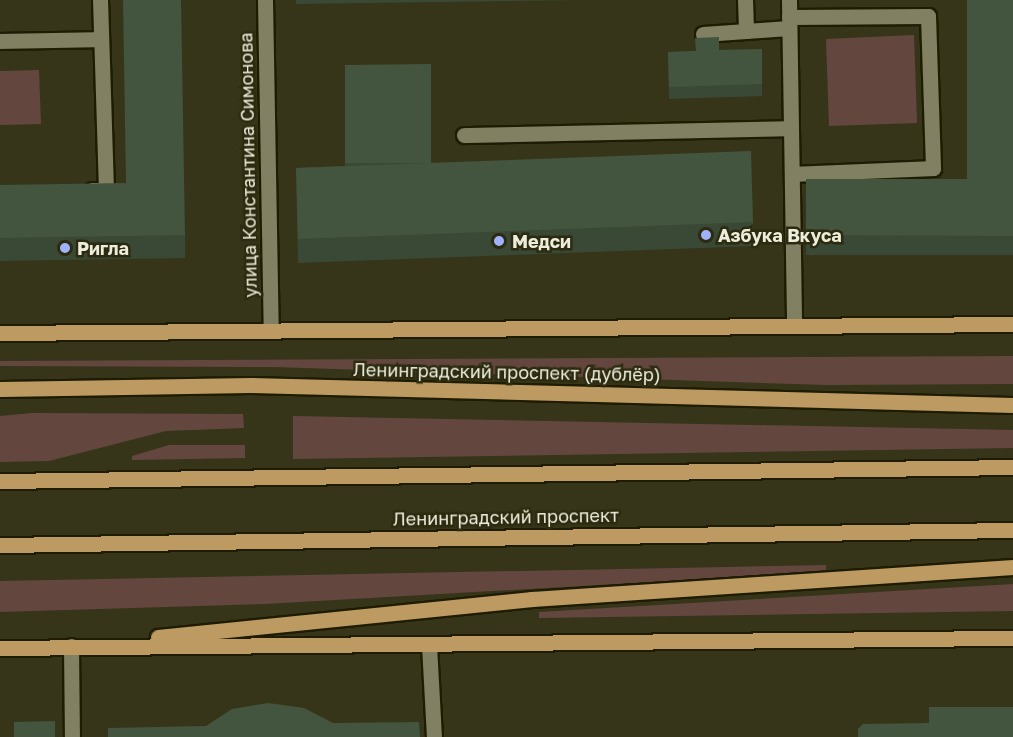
<!DOCTYPE html>
<meta charset="utf-8">
<style>
body{margin:0}
#map{position:relative;width:1013px;height:737px;overflow:hidden;background:#363519;font-family:"Golos Text",sans-serif}
div>[style]{position:absolute}
.green>*{inset:0;background:#63473e}
.roads{filter:drop-shadow(2px 0 #1e1c02) drop-shadow(-2px 0 #1e1c02) drop-shadow(0 2px #1e1c02) drop-shadow(0 -2px #1e1c02)}
.minor>*{height:15px;margin:-7.5px;padding:0 7.5px;transform-origin:7.5px;border-radius:7.5px;background:#818062}
.major>*{height:15px;margin:-7.5px;padding:0 7.5px;transform-origin:7.5px;border-radius:7.5px;background:#bd9a61}
.wall>*{inset:0;background:#3a4935}
.building>*{inset:0;background:#43553e}
.dots>*{width:16px;height:16px;translate:-50% -50%;box-sizing:border-box;border:3px solid #2c2a0f;border-radius:50%}
span{translate:-50% -50%;white-space:nowrap;text-align:center;line-height:1.15;-webkit-text-stroke:5px #2c2a0f;paint-order:stroke}
.street-label{font-size:18px;color:#ededdc}
.poi-label{font-size:18px;color:#ededdc;font-weight:700}
.left{translate:0 -50%;text-align:left}
</style>
<div id="map">
<div class="green">
<i style="clip-path:polygon(914px 35px,917px 123px,829px 126px,826px 39px)"></i>
<i style="clip-path:polygon(39px 70px,41px 124px,0 125px,0 71px)"></i>
<i style="clip-path:polygon(1013px 356px,1013px 384px,827px 385px,274px 367px,0 366px,0 361px)"></i>
<i style="clip-path:polygon(32px 413px,243px 414px,244px 428px,166px 431px,49px 461px,0 462px,0 416px)"></i>
<i style="clip-path:polygon(293px 416px,1013px 430px,1013px 448px,293px 459px)"></i>
<i style="clip-path:polygon(169px 445px,245px 445px,245px 458px,132px 460px,132px 456px)"></i>
<i style="clip-path:polygon(826px 565px,826px 572px,265px 604px,0 612px,0 581px)"></i>
<i style="clip-path:polygon(1013px 584px,1013px 611px,539px 618px,539px 612px)"></i>
</div>
<div class="roads">
<div class="minor">
<i style="left:265px;top:0;width:330px;rotate:89deg"></i>
<i style="left:745px;top:0;width:31px;rotate:88deg"></i>
<i style="left:789px;top:0;width:326px;rotate:89.1deg"></i>
<i style="left:789px;top:17px;width:139px;rotate:-0.4deg"></i>
<i style="left:928px;top:16px;width:152px;rotate:88.1deg"></i>
<i style="left:933px;top:168px;width:141px;rotate:177.6deg"></i>
<i style="left:703px;top:34px;width:86px;rotate:-4deg"></i>
<i style="left:0;top:41px;width:100px;rotate:-1.1deg"></i>
<i style="left:464px;top:135px;width:327px;rotate:-1.2deg"></i>
<i style="left:92px;top:190px;width:14px"></i>
<i style="left:106px;top:190px;width:190px;rotate:-91.8deg"></i>
<i style="left:429px;top:645px;width:92px;rotate:86.9deg"></i>
<i style="left:71px;top:646px;width:91px;rotate:89.4deg"></i>
</div>
<div class="major">
<i style="left:0;top:333px;width:1013px;rotate:-0.51deg"></i>
<i style="left:0;top:389px;width:251px;rotate:-0.9deg"></i>
<i style="left:251px;top:385px;width:762px;rotate:1.5deg"></i>
<i style="left:0;top:481px;width:1013px;rotate:-0.79deg"></i>
<i style="left:0;top:545px;width:1013px;rotate:-0.85deg"></i>
<i style="left:158px;top:637px;width:376px;rotate:-5.8deg"></i>
<i style="left:532px;top:599px;width:482px;rotate:-3.8deg"></i>
<i style="left:0;top:648px;width:1013px;rotate:-0.57deg"></i>
</div>
</div>
<div class="wall">
<i style="clip-path:polygon(296px 0,582px 0,296px 4px)"></i>
<i style="clip-path:polygon(1013px 0,1013px 255px,806px 255px,806px 179px,967px 179px)"></i>
<i style="clip-path:polygon(762px 49px,762px 96px,669px 99px,668px 52px)"></i>
<i style="clip-path:polygon(345px 65px,431px 163px,753px 222px,753px 246px,298px 263px,296px 168px,345px 166px)"></i>
<i style="clip-path:polygon(0 185px,185px 235px,185px 258px,0 261px)"></i>
</div>
<div class="building">
<i style="clip-path:polygon(123px 0,181px 0,185px 235px,0 238px,0 185px,126px 183px)"></i>
<i style="clip-path:polygon(967px 0,1013px 0,1013px 236px,806px 235px,806px 179px,967px 179px)"></i>
<i style="clip-path:polygon(719px 37px,719px 50px,762px 49px,762px 84px,669px 87px,668px 52px,696px 51px,695px 38px)"></i>
<i style="clip-path:polygon(431px 64px,431px 163px,345px 163px,345px 65px)"></i>
<i style="clip-path:polygon(751px 151px,753px 222px,298px 239px,296px 168px)"></i>
<i style="clip-path:polygon(268px 703px,304px 708px,333px 723px,419px 722px,420px 737px,108px 737px,108px 728px,206px 726px,232px 709px)"></i>
<i style="clip-path:polygon(929px 707px,1013px 707px,1013px 737px,858px 737px,858px 729px,863px 724px,929px 723px)"></i>
<i style="clip-path:polygon(55px 721px,55px 737px,14px 737px,14px 722px)"></i>
</div>
<div class="dots">
<i style="left:706px;top:235px;background:#a1b2fd"></i>
<i style="left:499px;top:241px;background:#a1b2fd"></i>
<i style="left:65px;top:248px;background:#a1b2fd"></i>
</div>
<div class="street-label">
<span style="left:248px;top:165px;rotate:-91deg">улица Константина Симонова</span>
<span style="left:507px;top:372px;rotate:1deg">Ленинградский проспект (дублёр)</span>
<span style="left:506px;top:517px;rotate:-1deg">Ленинградский проспект</span>
</div>
<div class="poi-label">
<span class="left" style="left:718px;top:235px">Азбука Вкуса</span>
<span class="left" style="left:512px;top:241px">Медси</span>
<span class="left" style="left:77px;top:248px">Ригла</span>
</div>
</div>
